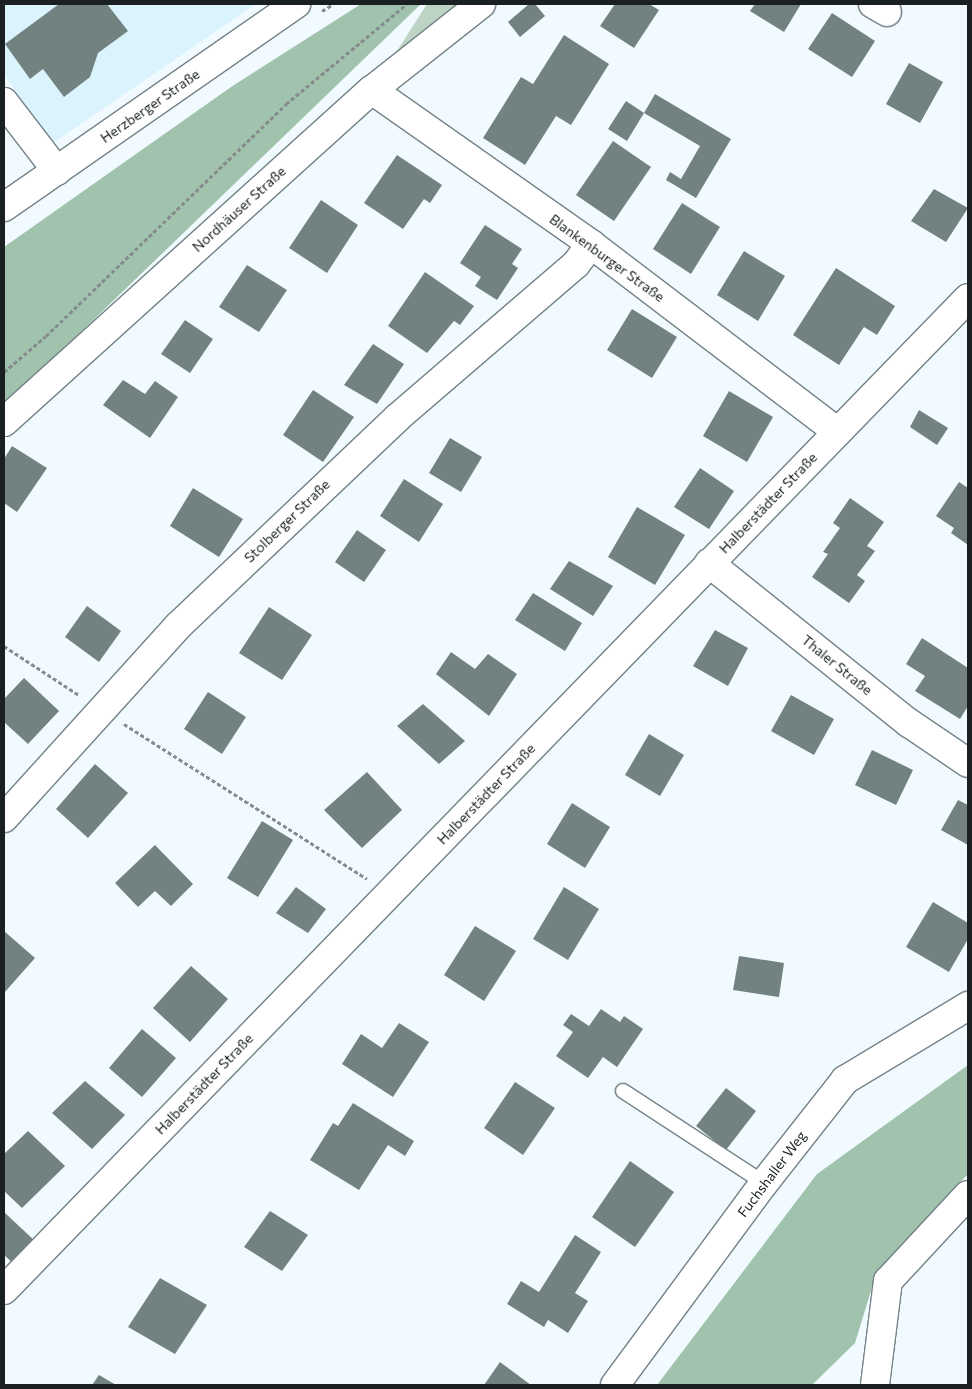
<!DOCTYPE html>
<meta charset="utf-8">
<style>
body{margin:0}
#map{position:relative;width:972px;height:1389px;overflow:hidden;background:#f1fbff;font-family:Commissioner,sans-serif}
div>[style]{position:absolute}
.built>*{inset:0;background:#daf3fd}
.green>*{inset:0;background:#bdd3c4}
.forest>*{inset:0;background:#a1c2ac}
.building>*{inset:0;background:#728281}
.path>*{height:3px;margin-top:-1.5px;transform-origin:0;background:repeating-linear-gradient(90deg,#848c8f 0 4px,transparent 0 6.5px)}
.roads{filter:drop-shadow(1px 0 #738287) drop-shadow(-1px 0 #738287) drop-shadow(0 1px #738287) drop-shadow(0 -1px #738287)}
.service>*{height:14px;margin:-7px;padding:0 7px;transform-origin:7px;border-radius:7px;background:#fff}
.minor>*{height:28px;margin:-14px;padding:0 14px;transform-origin:14px;border-radius:14px;background:#fff}
.tertiary>*{height:28px;margin:-14px;padding:0 14px;transform-origin:14px;border-radius:14px;background:#fff}
span{translate:-50% -50%;white-space:nowrap;text-align:center;line-height:1.15;-webkit-text-stroke:4px #fff;paint-order:stroke}
.street-label{font-size:14px;color:#1a2022}
.frame{position:absolute;inset:0;border:5px solid #1a2022;pointer-events:none}
</style>
<div id="map">
<div class="built">
<i style="clip-path:polygon(4px 4px,256px 4px,53px 143px,4px 75px)"></i>
</div>
<div class="green">
<i style="clip-path:polygon(427px 4px,481px 4px,372px 90px)"></i>
</div>
<div class="forest">
<i style="clip-path:polygon(361px 4px,421px 4px,4px 406px,4px 247px,231px 87px)"></i>
<i style="clip-path:polygon(968px 1065px,968px 1174px,877px 1271px,855px 1343px,812px 1385px,657px 1385px,817px 1174px)"></i>
</div>
<div class="building">
<i style="clip-path:polygon(59px 4px,107px 4px,128px 31px,98px 53px,90px 77px,64px 97px,43px 69px,30px 79px,5px 44px)"></i>
<i style="clip-path:polygon(529px 4px,535px 4px,545px 16px,520px 37px,508px 22px)"></i>
<i style="clip-path:polygon(615px 4px,649px 4px,659px 10px,634px 48px,600px 26px)"></i>
<i style="clip-path:polygon(755px 4px,801px 4px,784px 32px,750px 11px)"></i>
<i style="clip-path:polygon(832px 13px,875px 41px,852px 77px,808px 49px)"></i>
<i style="clip-path:polygon(564px 35px,609px 64px,571px 125px,556px 116px,525px 165px,483px 138px,521px 77px,533px 84px)"></i>
<i style="clip-path:polygon(909px 63px,943px 82px,920px 123px,886px 104px)"></i>
<i style="clip-path:polygon(655px 94px,731px 139px,696px 198px,666px 180px,670px 172px,681px 179px,700px 146px,644px 113px)"></i>
<i style="clip-path:polygon(626px 101px,644px 113px,627px 141px,608px 129px)"></i>
<i style="clip-path:polygon(613px 141px,651px 167px,614px 221px,576px 195px)"></i>
<i style="clip-path:polygon(397px 155px,442px 185px,430px 203px,424px 199px,403px 229px,364px 203px)"></i>
<i style="clip-path:polygon(934px 189px,968px 208px,946px 242px,911px 221px)"></i>
<i style="clip-path:polygon(321px 200px,358px 225px,327px 273px,289px 248px)"></i>
<i style="clip-path:polygon(682px 203px,720px 227px,691px 274px,653px 249px)"></i>
<i style="clip-path:polygon(485px 225px,522px 249px,512px 264px,518px 268px,497px 300px,475px 286px,481px 277px,460px 263px)"></i>
<i style="clip-path:polygon(744px 251px,785px 276px,758px 321px,717px 295px)"></i>
<i style="clip-path:polygon(247px 265px,287px 290px,259px 332px,219px 307px)"></i>
<i style="clip-path:polygon(836px 268px,895px 306px,877px 335px,864px 327px,839px 365px,793px 335px)"></i>
<i style="clip-path:polygon(425px 272px,474px 306px,460px 325px,454px 321px,427px 353px,388px 326px)"></i>
<i style="clip-path:polygon(632px 309px,677px 337px,652px 378px,607px 350px)"></i>
<i style="clip-path:polygon(185px 320px,213px 339px,190px 373px,161px 354px)"></i>
<i style="clip-path:polygon(373px 344px,404px 364px,377px 404px,344px 385px)"></i>
<i style="clip-path:polygon(123px 380px,145px 394px,155px 381px,178px 397px,150px 438px,103px 405px)"></i>
<i style="clip-path:polygon(313px 390px,354px 417px,323px 462px,283px 435px)"></i>
<i style="clip-path:polygon(729px 391px,773px 417px,747px 462px,703px 436px)"></i>
<i style="clip-path:polygon(919px 410px,948px 428px,937px 445px,910px 427px)"></i>
<i style="clip-path:polygon(450px 438px,482px 457px,461px 492px,429px 473px)"></i>
<i style="clip-path:polygon(12px 446px,47px 468px,17px 512px,4px 503px,4px 459px)"></i>
<i style="clip-path:polygon(700px 468px,734px 491px,709px 529px,674px 507px)"></i>
<i style="clip-path:polygon(404px 479px,443px 504px,419px 542px,380px 516px)"></i>
<i style="clip-path:polygon(959px 482px,968px 488px,968px 545px,951px 533px,954px 528px,936px 516px)"></i>
<i style="clip-path:polygon(193px 488px,243px 519px,219px 557px,170px 526px)"></i>
<i style="clip-path:polygon(850px 498px,884px 522px,867px 546px,875px 551px,857px 575px,865px 581px,849px 603px,812px 577px,828px 554px,823px 552px,840px 528px,833px 523px)"></i>
<i style="clip-path:polygon(637px 507px,685px 535px,655px 585px,608px 557px)"></i>
<i style="clip-path:polygon(357px 530px,386px 550px,364px 582px,335px 562px)"></i>
<i style="clip-path:polygon(569px 561px,613px 586px,593px 616px,550px 589px)"></i>
<i style="clip-path:polygon(533px 593px,582px 623px,565px 651px,515px 620px)"></i>
<i style="clip-path:polygon(87px 606px,121px 631px,99px 662px,65px 637px)"></i>
<i style="clip-path:polygon(269px 607px,312px 635px,282px 680px,239px 653px)"></i>
<i style="clip-path:polygon(715px 630px,748px 648px,728px 686px,693px 666px)"></i>
<i style="clip-path:polygon(922px 638px,968px 668px,968px 706px,960px 719px,915px 691px,925px 676px,906px 664px)"></i>
<i style="clip-path:polygon(451px 652px,475px 669px,488px 654px,517px 674px,489px 716px,436px 674px)"></i>
<i style="clip-path:polygon(24px 678px,59px 711px,28px 744px,4px 722px,4px 699px)"></i>
<i style="clip-path:polygon(208px 692px,246px 717px,222px 754px,184px 729px)"></i>
<i style="clip-path:polygon(791px 695px,834px 719px,814px 755px,771px 731px)"></i>
<i style="clip-path:polygon(423px 704px,465px 741px,439px 764px,397px 726px)"></i>
<i style="clip-path:polygon(649px 734px,684px 755px,660px 796px,625px 775px)"></i>
<i style="clip-path:polygon(872px 750px,913px 770px,896px 805px,855px 785px)"></i>
<i style="clip-path:polygon(95px 764px,128px 793px,88px 838px,56px 809px)"></i>
<i style="clip-path:polygon(367px 772px,402px 810px,362px 848px,324px 810px)"></i>
<i style="clip-path:polygon(958px 800px,968px 805px,968px 845px,941px 830px)"></i>
<i style="clip-path:polygon(572px 803px,610px 827px,585px 868px,547px 844px)"></i>
<i style="clip-path:polygon(262px 821px,293px 840px,258px 897px,227px 878px)"></i>
<i style="clip-path:polygon(155px 845px,193px 884px,171px 906px,155px 891px,138px 907px,115px 883px)"></i>
<i style="clip-path:polygon(296px 887px,326px 909px,308px 933px,276px 913px)"></i>
<i style="clip-path:polygon(564px 887px,599px 909px,568px 960px,533px 939px)"></i>
<i style="clip-path:polygon(933px 902px,968px 923px,968px 939px,949px 972px,906px 947px)"></i>
<i style="clip-path:polygon(475px 926px,516px 951px,484px 1001px,444px 975px)"></i>
<i style="clip-path:polygon(4px 931px,35px 958px,4px 993px)"></i>
<i style="clip-path:polygon(739px 956px,784px 963px,779px 997px,733px 990px)"></i>
<i style="clip-path:polygon(191px 966px,228px 999px,190px 1042px,153px 1008px)"></i>
<i style="clip-path:polygon(601px 1009px,620px 1022px,624px 1016px,643px 1029px,617px 1067px,603px 1057px,588px 1078px,556px 1056px,573px 1032px,563px 1025px,571px 1014px,589px 1026px)"></i>
<i style="clip-path:polygon(399px 1023px,429px 1042px,393px 1097px,342px 1064px,361px 1034px,382px 1048px)"></i>
<i style="clip-path:polygon(142px 1029px,176px 1058px,142px 1097px,109px 1068px)"></i>
<i style="clip-path:polygon(85px 1081px,125px 1115px,92px 1149px,52px 1113px)"></i>
<i style="clip-path:polygon(515px 1082px,555px 1108px,523px 1155px,484px 1128px)"></i>
<i style="clip-path:polygon(726px 1088px,756px 1111px,726px 1150px,696px 1126px)"></i>
<i style="clip-path:polygon(353px 1103px,414px 1141px,405px 1156px,388px 1145px,359px 1190px,310px 1160px,333px 1123px,338px 1126px)"></i>
<i style="clip-path:polygon(28px 1131px,65px 1166px,22px 1208px,4px 1191px,4px 1154px)"></i>
<i style="clip-path:polygon(630px 1161px,674px 1192px,635px 1247px,592px 1217px)"></i>
<i style="clip-path:polygon(270px 1211px,308px 1235px,282px 1271px,244px 1247px)"></i>
<i style="clip-path:polygon(4px 1212px,37px 1243px,15px 1265px,4px 1255px)"></i>
<i style="clip-path:polygon(575px 1235px,601px 1252px,575px 1293px,588px 1301px,568px 1333px,548px 1320px,544px 1327px,507px 1304px,521px 1281px,539px 1292px)"></i>
<i style="clip-path:polygon(160px 1278px,207px 1305px,175px 1354px,128px 1327px)"></i>
<i style="clip-path:polygon(500px 1362px,531px 1385px,484px 1385px)"></i>
<i style="clip-path:polygon(99px 1375px,116px 1385px,92px 1385px)"></i>
</div>
<div class="path">
<i style="left:322px;top:11px;width:13px;rotate:-32deg"></i>
<i style="left:4px;top:372px;width:55px;rotate:-40.6deg"></i>
<i style="left:46px;top:336px;width:334px;rotate:-44deg"></i>
<i style="left:286px;top:104px;width:157px;rotate:-39.6deg"></i>
<i style="left:4px;top:646px;width:90px;rotate:33.2deg"></i>
<i style="left:124px;top:724px;width:288px;rotate:32.5deg"></i>
</div>
<div class="roads">
<div class="service">
<i style="left:623px;top:1091px;width:168px;rotate:33.1deg"></i>
</div>
<div class="minor">
<i style="left:873px;top:4px;width:16px;rotate:30deg"></i>
<i style="left:372px;top:90px;width:268px;rotate:35.1deg"></i>
<i style="left:591px;top:244px;width:310px;rotate:37.3deg"></i>
<i style="left:4px;top:102px;width:87px;rotate:52.5deg"></i>
<i style="left:4px;top:422px;width:496px;rotate:-42.1deg"></i>
<i style="left:372px;top:90px;width:139px;rotate:-38.3deg"></i>
<i style="left:709px;top:563px;width:256px;rotate:38.7deg"></i>
<i style="left:909px;top:723px;width:71px;rotate:34.1deg"></i>
<i style="left:4px;top:818px;width:259px;rotate:-47.8deg"></i>
<i style="left:178px;top:626px;width:302px;rotate:-43.5deg"></i>
<i style="left:397px;top:418px;width:236px;rotate:-40.7deg"></i>
<i style="left:576px;top:264px;width:25px;rotate:-53deg"></i>
<i style="left:4px;top:1290px;width:1383px;rotate:-45.82deg"></i>
<i style="left:615px;top:1385px;width:251px;rotate:-53.6deg"></i>
<i style="left:764px;top:1183px;width:131px;rotate:-51.8deg"></i>
<i style="left:845px;top:1080px;width:144px;rotate:-31deg"></i>
<i style="left:875px;top:1385px;width:105px;rotate:-82.9deg"></i>
<i style="left:888px;top:1281px;width:117px;rotate:-47.1deg"></i>
</div>
<div class="tertiary">
<i style="left:4px;top:207px;width:356px;rotate:-34.8deg"></i>
</div>
</div>
<div class="street-label">
<span style="left:150px;top:106px;rotate:-35deg">Herzberger Straße</span>
<span style="left:239px;top:209px;rotate:-42deg">Nordhäuser Straße</span>
<span style="left:607px;top:258px;rotate:36deg">Blankenburger Straße</span>
<span style="left:768px;top:503px;rotate:-46deg">Halberstädter Straße</span>
<span style="left:287px;top:521px;rotate:-44deg">Stolberger Straße</span>
<span style="left:837px;top:665px;rotate:39deg">Thaler Straße</span>
<span style="left:486px;top:794px;rotate:-46deg">Halberstädter Straße</span>
<span style="left:204px;top:1084px;rotate:-46deg">Halberstädter Straße</span>
<span style="left:772px;top:1174px;rotate:-53deg">Fuchshaller Weg</span>
</div>
<div class="frame"></div>
</div>
